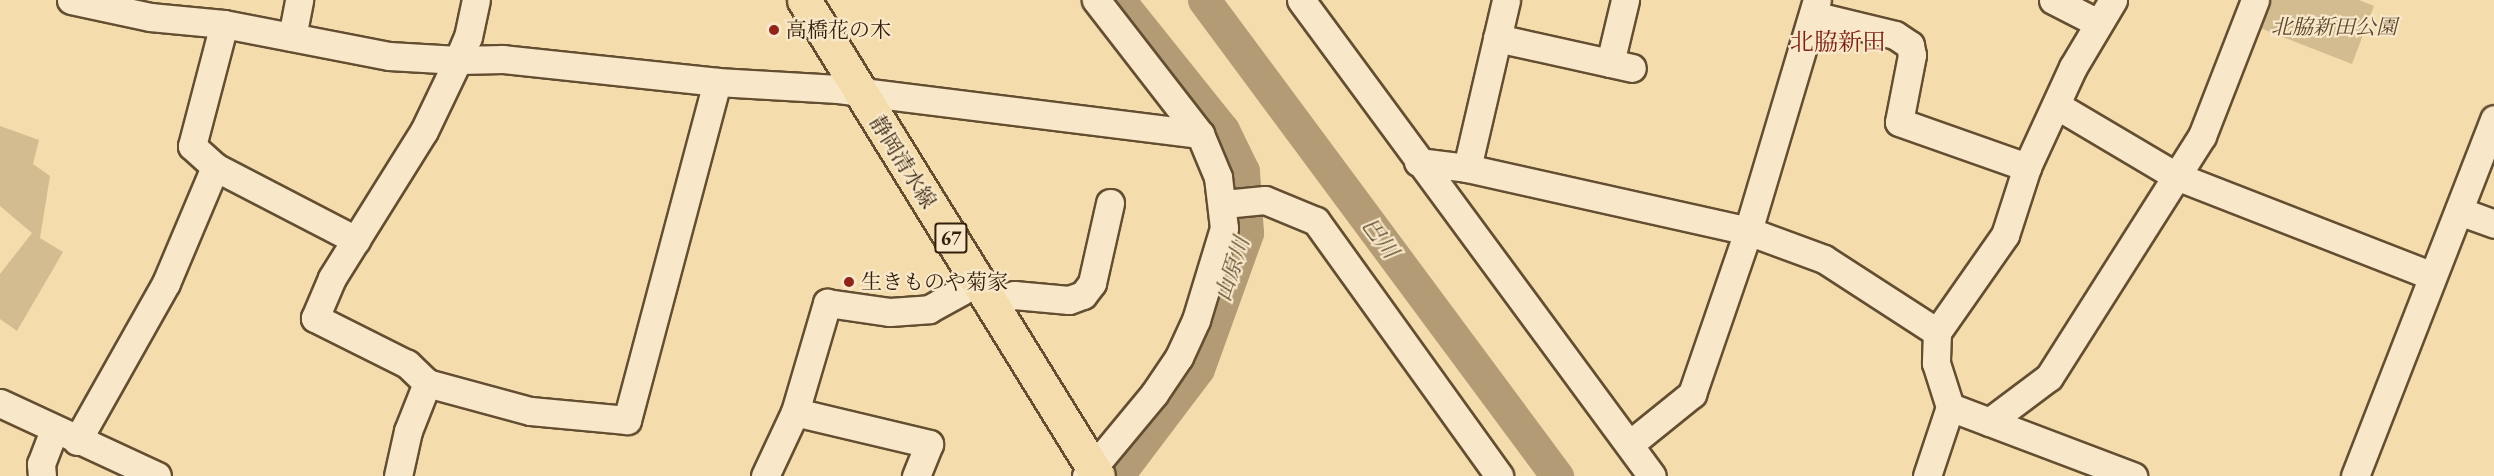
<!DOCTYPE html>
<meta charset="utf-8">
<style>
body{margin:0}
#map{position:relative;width:2494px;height:476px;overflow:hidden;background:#f4dcac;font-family:"EB Garamond","Noto Serif JP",serif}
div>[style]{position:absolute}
.green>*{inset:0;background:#d3bc90}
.river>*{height:33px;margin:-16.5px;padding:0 16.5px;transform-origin:16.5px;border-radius:16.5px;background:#b39c75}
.roads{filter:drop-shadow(2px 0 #644e32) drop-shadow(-2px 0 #644e32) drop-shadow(0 2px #644e32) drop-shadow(0 -2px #644e32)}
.minor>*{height:27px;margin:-13.5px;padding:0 13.5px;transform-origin:13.5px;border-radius:13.5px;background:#f8e8c9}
.major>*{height:33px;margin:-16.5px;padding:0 16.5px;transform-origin:16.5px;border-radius:16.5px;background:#f4dcac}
.dots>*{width:16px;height:16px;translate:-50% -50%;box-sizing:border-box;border:3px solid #f8e8c9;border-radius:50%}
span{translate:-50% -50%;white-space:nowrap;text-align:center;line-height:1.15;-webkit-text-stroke:4.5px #f8e8c9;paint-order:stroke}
.shield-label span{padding:2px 4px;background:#f8e8c9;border:2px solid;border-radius:4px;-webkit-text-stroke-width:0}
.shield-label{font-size:20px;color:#341f0a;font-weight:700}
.park-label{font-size:21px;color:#5c462c;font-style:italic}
.poi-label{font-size:21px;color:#341f0a}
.left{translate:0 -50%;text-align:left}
.street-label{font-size:21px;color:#341f0a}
.water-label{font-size:22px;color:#604b2f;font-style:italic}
.quarter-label{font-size:24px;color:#7a1f14}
</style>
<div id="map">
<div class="green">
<i style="clip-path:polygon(2265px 0,2359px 0,2374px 6px,2352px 64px,2255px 26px)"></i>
<i style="clip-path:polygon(0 126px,39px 140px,33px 164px,50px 176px,40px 238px,63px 252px,17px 331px,0 319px,0 274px,32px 233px,0 206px)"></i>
</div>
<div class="river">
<i style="left:1204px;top:0;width:593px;rotate:53.44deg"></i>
<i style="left:1117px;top:476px;width:134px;rotate:-52.9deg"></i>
<i style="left:1198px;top:369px;width:145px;rotate:-70.2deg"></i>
<i style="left:1247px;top:233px;width:62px;rotate:-93.7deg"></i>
<i style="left:1243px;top:171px;width:46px;rotate:-116deg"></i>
<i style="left:1223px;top:130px;width:166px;rotate:-128.7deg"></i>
</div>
<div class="roads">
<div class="minor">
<i style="left:71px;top:0;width:81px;rotate:12.1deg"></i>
<i style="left:150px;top:17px;width:74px;rotate:5.4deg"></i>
<i style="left:224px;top:24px;width:168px;rotate:11deg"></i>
<i style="left:389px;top:56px;width:69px;rotate:3.3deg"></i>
<i style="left:458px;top:60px;width:45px;rotate:-1.3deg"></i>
<i style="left:503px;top:59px;width:215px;rotate:6.1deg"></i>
<i style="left:717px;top:82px;width:350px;rotate:104.9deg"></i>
<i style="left:627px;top:420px;width:97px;rotate:-174.7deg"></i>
<i style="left:530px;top:411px;width:107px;rotate:-164.8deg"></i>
<i style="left:427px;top:383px;width:28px;rotate:-136deg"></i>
<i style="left:407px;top:364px;width:103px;rotate:-153.4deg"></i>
<i style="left:315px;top:318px;width:43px;rotate:-67deg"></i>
<i style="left:332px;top:278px;width:173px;rotate:-58deg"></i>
<i style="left:424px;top:131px;width:79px;rotate:-64.4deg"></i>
<i style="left:458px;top:60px;width:25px;rotate:-67deg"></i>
<i style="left:468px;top:37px;width:38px;rotate:-78deg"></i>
<i style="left:1301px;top:0;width:591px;rotate:53.6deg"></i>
<i style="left:2053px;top:0;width:51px;rotate:27.1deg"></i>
<i style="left:2113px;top:0;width:78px;rotate:120.8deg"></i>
<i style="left:2073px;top:67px;width:110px;rotate:114.7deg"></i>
<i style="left:2027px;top:167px;width:71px;rotate:107.9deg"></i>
<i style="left:2005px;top:235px;width:118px;rotate:125deg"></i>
<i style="left:1937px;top:332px;width:31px;rotate:92deg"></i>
<i style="left:1936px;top:363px;width:46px;rotate:72.3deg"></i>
<i style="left:1950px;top:407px;width:196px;rotate:20.7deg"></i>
<i style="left:1813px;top:15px;width:84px;rotate:13.7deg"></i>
<i style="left:1895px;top:35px;width:18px;rotate:34deg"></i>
<i style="left:1910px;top:45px;width:10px;rotate:79deg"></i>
<i style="left:1912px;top:55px;width:68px;rotate:101deg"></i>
<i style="left:1899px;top:122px;width:136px;rotate:19.4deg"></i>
<i style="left:224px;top:24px;width:126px;rotate:104.7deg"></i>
<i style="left:192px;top:146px;width:31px;rotate:42deg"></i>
<i style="left:215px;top:167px;width:159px;rotate:27.4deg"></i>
<i style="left:292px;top:37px;width:38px;rotate:-79deg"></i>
<i style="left:1497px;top:38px;width:138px;rotate:12.5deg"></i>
<i style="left:1610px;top:63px;width:65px;rotate:-76.6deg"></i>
<i style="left:717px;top:82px;width:121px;rotate:3.3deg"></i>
<i style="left:838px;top:89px;width:365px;rotate:7.1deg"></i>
<i style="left:2056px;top:105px;width:139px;rotate:30.6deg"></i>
<i style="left:2176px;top:176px;width:275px;rotate:21.3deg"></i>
<i style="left:1418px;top:162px;width:49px;rotate:7deg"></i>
<i style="left:1467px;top:168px;width:288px;rotate:12.6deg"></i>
<i style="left:1748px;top:231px;width:81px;rotate:20.2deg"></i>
<i style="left:1824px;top:259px;width:135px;rotate:32.9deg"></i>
<i style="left:1467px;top:168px;width:172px;rotate:-76.9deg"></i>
<i style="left:1224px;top:204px;width:41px;rotate:-5.6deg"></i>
<i style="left:1265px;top:200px;width:55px;rotate:22.4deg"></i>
<i style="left:1316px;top:221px;width:314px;rotate:54.3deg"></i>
<i style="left:2459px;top:211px;width:37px;rotate:20deg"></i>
<i style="left:989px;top:301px;width:26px;rotate:-13deg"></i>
<i style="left:1014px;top:295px;width:55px;rotate:5.2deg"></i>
<i style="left:1069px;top:300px;width:15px;rotate:-20deg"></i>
<i style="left:1083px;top:295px;width:15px;rotate:-53deg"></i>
<i style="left:1092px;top:283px;width:82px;rotate:-77.3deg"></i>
<i style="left:0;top:403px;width:173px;rotate:24.9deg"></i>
<i style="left:795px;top:412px;width:138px;rotate:13.4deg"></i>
<i style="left:929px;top:444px;width:35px;rotate:112deg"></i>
<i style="left:1989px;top:422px;width:75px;rotate:-36.9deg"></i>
<i style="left:2049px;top:377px;width:285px;rotate:-57.6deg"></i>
<i style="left:2202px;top:136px;width:146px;rotate:-68.7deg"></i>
<i style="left:77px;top:441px;width:181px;rotate:-60.6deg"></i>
<i style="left:166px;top:283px;width:126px;rotate:-67.1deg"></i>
<i style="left:1630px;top:444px;width:80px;rotate:-38.9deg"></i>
<i style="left:1692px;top:394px;width:172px;rotate:-71deg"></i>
<i style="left:1748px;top:231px;width:241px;rotate:-73.4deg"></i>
<i style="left:42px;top:476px;width:12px;rotate:-95deg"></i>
<i style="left:41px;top:464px;width:36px;rotate:-69deg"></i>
<i style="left:398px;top:476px;width:46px;rotate:-77.5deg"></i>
<i style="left:408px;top:431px;width:52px;rotate:-68.4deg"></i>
<i style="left:765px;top:476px;width:71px;rotate:-64.9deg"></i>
<i style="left:795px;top:412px;width:114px;rotate:-73.6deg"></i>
<i style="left:827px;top:303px;width:64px;rotate:8.1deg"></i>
<i style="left:890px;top:312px;width:39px;rotate:-4deg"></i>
<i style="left:929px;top:309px;width:38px;rotate:-29deg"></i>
<i style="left:1086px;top:476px;width:107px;rotate:-50.3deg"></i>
<i style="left:1154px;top:394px;width:45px;rotate:-56deg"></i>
<i style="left:1179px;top:357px;width:41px;rotate:-65.3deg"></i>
<i style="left:1196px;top:320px;width:96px;rotate:-73.1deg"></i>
<i style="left:1224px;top:228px;width:51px;rotate:-96.7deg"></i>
<i style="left:1218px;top:177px;width:47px;rotate:-112.7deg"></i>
<i style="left:1200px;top:134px;width:170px;rotate:-127.8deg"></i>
<i style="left:1927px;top:476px;width:73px;rotate:-71.6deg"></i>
<i style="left:2355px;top:476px;width:383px;rotate:-68.7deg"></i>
</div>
<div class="major">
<i style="left:804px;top:0;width:559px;rotate:58.3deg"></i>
</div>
</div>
<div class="dots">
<i style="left:774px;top:30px;background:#8f2418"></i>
<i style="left:849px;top:282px;background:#8f2418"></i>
</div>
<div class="shield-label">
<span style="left:951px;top:238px">67</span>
</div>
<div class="park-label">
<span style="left:2334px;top:27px">北脇新田公園</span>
</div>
<div class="poi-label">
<span class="left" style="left:786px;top:30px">高橋花の木</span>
<span class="left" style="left:861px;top:282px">生きものや菊家</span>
</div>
<div class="street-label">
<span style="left:903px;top:162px;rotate:58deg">静岡清水線</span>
</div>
<div class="water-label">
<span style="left:1380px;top:238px;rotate:53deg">巴川</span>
<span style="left:1232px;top:269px;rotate:-72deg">山原川</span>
</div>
<div class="quarter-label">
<span style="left:1838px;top:42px">北脇新田</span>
</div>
</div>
